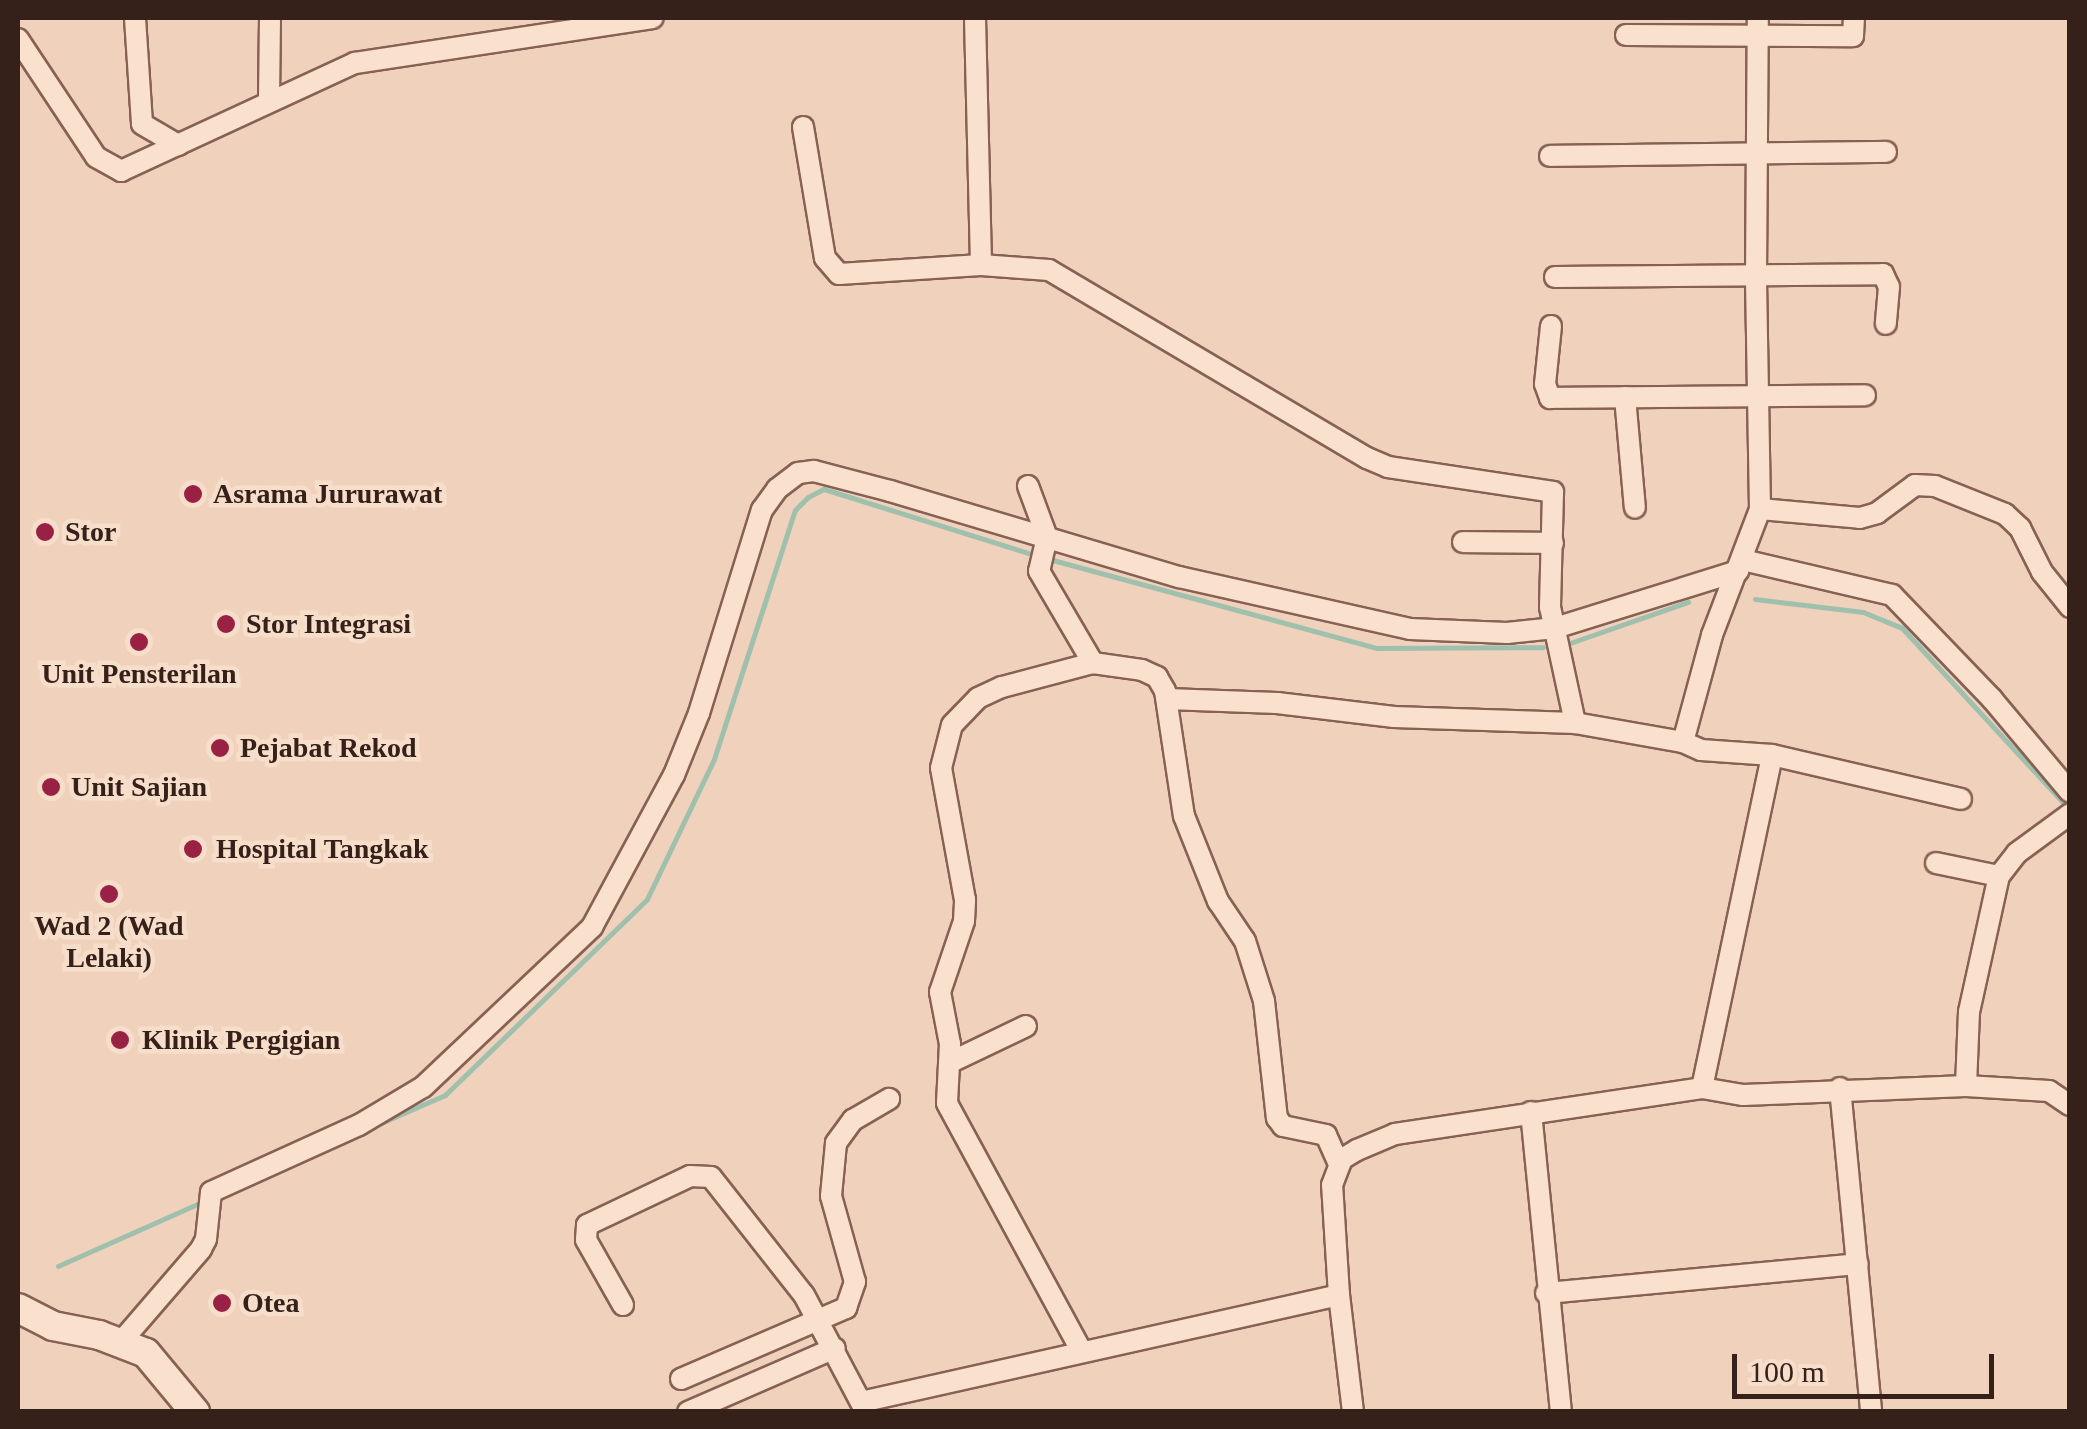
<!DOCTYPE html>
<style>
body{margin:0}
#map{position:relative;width:2087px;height:1429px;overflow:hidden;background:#f0d1bb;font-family:"Times New Roman",serif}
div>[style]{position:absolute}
.stream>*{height:5px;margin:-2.5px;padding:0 2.5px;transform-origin:2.5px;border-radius:2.5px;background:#a0c0ae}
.roads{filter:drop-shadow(2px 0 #876154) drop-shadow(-2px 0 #876154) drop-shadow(0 2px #876154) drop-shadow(0 -2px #876154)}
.minor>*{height:20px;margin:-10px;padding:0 10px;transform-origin:10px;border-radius:10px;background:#fae1ce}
.tertiary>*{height:28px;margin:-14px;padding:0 14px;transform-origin:14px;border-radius:14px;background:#fae1ce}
.dots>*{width:28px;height:28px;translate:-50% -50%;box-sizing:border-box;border:5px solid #f7decb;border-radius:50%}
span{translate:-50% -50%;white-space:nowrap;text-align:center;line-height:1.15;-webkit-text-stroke:9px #f7decb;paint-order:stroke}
.poi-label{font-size:28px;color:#36201a;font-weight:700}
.left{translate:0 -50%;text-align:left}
.frame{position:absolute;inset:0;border:20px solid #36201a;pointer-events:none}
.scale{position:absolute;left:1732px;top:1354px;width:262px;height:45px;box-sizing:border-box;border:5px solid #36201a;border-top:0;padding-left:12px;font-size:30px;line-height:35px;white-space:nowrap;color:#36201a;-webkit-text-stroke:8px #f7decb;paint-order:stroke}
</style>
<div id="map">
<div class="stream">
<i style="left:1049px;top:559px;width:340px;rotate:15.2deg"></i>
<i style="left:1377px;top:648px;width:166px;rotate:-0.3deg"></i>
<i style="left:1755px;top:599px;width:109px;rotate:6.9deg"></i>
<i style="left:1863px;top:612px;width:42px;rotate:22.3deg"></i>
<i style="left:1902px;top:628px;width:246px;rotate:47.3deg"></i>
<i style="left:1570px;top:643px;width:125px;rotate:-19.2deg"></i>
<i style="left:381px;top:1123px;width:70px;rotate:-23.6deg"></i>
<i style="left:445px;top:1095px;width:281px;rotate:-44.1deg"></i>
<i style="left:647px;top:899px;width:155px;rotate:-64.4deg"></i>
<i style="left:714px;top:759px;width:262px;rotate:-72deg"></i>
<i style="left:795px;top:510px;width:18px;rotate:-45deg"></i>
<i style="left:808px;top:497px;width:18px;rotate:-27deg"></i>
<i style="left:824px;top:489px;width:224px;rotate:17.4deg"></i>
<i style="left:58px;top:1266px;width:158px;rotate:-24deg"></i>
</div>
<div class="roads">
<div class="minor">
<i style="left:135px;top:18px;width:106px;rotate:86.2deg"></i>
<i style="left:142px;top:124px;width:42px;rotate:30.3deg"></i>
<i style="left:975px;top:18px;width:247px;rotate:88.6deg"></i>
<i style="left:1626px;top:35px;width:227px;rotate:0.3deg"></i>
<i style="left:1853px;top:36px;width:18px;rotate:-87deg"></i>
<i style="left:18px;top:39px;width:141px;rotate:56.5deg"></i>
<i style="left:96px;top:157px;width:29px;rotate:29deg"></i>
<i style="left:121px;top:171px;width:258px;rotate:-24.8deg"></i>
<i style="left:355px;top:63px;width:301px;rotate:-8.6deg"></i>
<i style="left:269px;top:100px;width:82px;rotate:-89.3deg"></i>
<i style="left:803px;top:127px;width:133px;rotate:80.5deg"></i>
<i style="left:825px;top:258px;width:21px;rotate:49deg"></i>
<i style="left:839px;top:274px;width:142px;rotate:-3.6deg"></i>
<i style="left:981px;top:265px;width:68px;rotate:4.2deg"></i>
<i style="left:1049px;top:270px;width:369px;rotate:30.6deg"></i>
<i style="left:1367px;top:458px;width:23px;rotate:23deg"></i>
<i style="left:1388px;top:467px;width:167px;rotate:8.6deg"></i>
<i style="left:1553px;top:492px;width:115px;rotate:91.5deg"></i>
<i style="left:1550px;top:607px;width:119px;rotate:77.8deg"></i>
<i style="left:1550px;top:156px;width:336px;rotate:-0.7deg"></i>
<i style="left:1555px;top:277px;width:328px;rotate:-0.5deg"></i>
<i style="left:1883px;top:274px;width:14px;rotate:65deg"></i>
<i style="left:1889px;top:287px;width:37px;rotate:95deg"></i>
<i style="left:1551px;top:326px;width:58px;rotate:95.9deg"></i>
<i style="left:1545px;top:384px;width:15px;rotate:70deg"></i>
<i style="left:1550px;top:398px;width:315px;rotate:-0.5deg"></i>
<i style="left:1625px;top:397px;width:111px;rotate:84.9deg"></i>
<i style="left:1028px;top:486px;width:54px;rotate:69.6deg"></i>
<i style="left:1047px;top:537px;width:35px;rotate:103deg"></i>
<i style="left:1039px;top:571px;width:107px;rotate:59.6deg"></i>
<i style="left:1093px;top:663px;width:49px;rotate:8.1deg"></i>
<i style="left:1142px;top:670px;width:17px;rotate:25deg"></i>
<i style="left:1157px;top:677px;width:16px;rotate:60deg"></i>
<i style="left:1165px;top:691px;width:126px;rotate:81.4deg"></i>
<i style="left:1184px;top:816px;width:92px;rotate:68.2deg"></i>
<i style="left:1218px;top:901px;width:48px;rotate:56deg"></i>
<i style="left:1245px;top:941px;width:63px;rotate:72.4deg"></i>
<i style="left:1264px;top:1001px;width:118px;rotate:83.7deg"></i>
<i style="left:1277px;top:1118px;width:10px;rotate:53deg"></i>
<i style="left:1283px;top:1126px;width:44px;rotate:11.8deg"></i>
<i style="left:1326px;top:1135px;width:32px;rotate:66deg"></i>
<i style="left:1760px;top:509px;width:100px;rotate:5.1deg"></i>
<i style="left:1860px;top:518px;width:18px;rotate:-16deg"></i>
<i style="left:1877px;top:513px;width:47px;rotate:-36.4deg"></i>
<i style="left:1915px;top:485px;width:20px;rotate:3deg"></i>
<i style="left:1935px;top:486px;width:75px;rotate:21.8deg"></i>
<i style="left:2005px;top:514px;width:21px;rotate:43deg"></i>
<i style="left:2020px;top:528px;width:49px;rotate:63.4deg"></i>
<i style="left:2042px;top:572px;width:45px;rotate:51.3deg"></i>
<i style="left:1463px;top:542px;width:90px;rotate:0.6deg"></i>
<i style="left:1743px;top:560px;width:153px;rotate:13.2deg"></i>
<i style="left:1892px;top:595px;width:144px;rotate:46.1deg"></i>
<i style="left:1992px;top:699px;width:121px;rotate:50deg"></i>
<i style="left:1167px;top:699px;width:110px;rotate:2.1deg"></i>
<i style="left:1277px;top:703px;width:118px;rotate:6.8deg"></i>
<i style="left:1394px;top:717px;width:181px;rotate:1.9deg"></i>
<i style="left:1575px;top:723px;width:110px;rotate:10deg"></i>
<i style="left:1772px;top:755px;width:194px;rotate:13.1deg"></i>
<i style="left:1936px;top:863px;width:64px;rotate:11.7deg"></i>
<i style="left:951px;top:1062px;width:83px;rotate:-25.6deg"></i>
<i style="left:1966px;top:1086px;width:74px;rotate:-87.7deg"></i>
<i style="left:1969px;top:1012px;width:139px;rotate:-77.6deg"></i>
<i style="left:1999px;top:876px;width:29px;rotate:-52deg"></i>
<i style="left:2017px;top:853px;width:66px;rotate:-36.3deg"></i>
<i style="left:1702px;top:1088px;width:340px;rotate:-78.1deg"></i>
<i style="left:1772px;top:755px;width:71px;rotate:-176deg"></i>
<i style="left:1701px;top:750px;width:20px;rotate:-156deg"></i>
<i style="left:1683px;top:742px;width:111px;rotate:-74.8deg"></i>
<i style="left:1712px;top:635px;width:135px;rotate:-69.1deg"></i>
<i style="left:1760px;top:509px;width:232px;rotate:-91deg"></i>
<i style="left:1756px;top:277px;width:259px;rotate:-89.6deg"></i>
<i style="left:1840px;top:1088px;width:325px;rotate:84.5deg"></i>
<i style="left:1531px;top:1112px;width:301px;rotate:84.3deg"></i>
<i style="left:1546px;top:1293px;width:313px;rotate:-5.3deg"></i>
<i style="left:623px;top:1305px;width:75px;rotate:-119.6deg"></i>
<i style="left:586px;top:1240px;width:15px;rotate:-86deg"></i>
<i style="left:587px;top:1225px;width:114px;rotate:-25.4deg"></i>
<i style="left:690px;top:1176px;width:21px;rotate:3deg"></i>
<i style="left:711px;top:1177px;width:150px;rotate:51.8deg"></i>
<i style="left:804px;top:1295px;width:132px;rotate:62.1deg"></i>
<i style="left:120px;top:1343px;width:124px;rotate:-49.2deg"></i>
<i style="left:201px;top:1249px;width:11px;rotate:-63deg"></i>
<i style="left:206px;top:1239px;width:47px;rotate:-83.9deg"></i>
<i style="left:211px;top:1192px;width:162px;rotate:-24.4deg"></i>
<i style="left:359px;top:1125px;width:74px;rotate:-30.7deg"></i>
<i style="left:423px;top:1087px;width:233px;rotate:-43.4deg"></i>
<i style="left:592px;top:927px;width:173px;rotate:-61.7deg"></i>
<i style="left:674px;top:775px;width:67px;rotate:-68deg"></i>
<i style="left:699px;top:713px;width:213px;rotate:-72.8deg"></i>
<i style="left:762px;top:510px;width:26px;rotate:-54deg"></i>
<i style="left:777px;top:489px;width:26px;rotate:-37deg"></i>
<i style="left:798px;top:473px;width:16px;rotate:-7deg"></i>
<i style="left:814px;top:471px;width:79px;rotate:14.7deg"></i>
<i style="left:890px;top:491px;width:302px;rotate:16.6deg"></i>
<i style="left:1179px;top:577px;width:237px;rotate:12.7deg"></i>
<i style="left:1410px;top:629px;width:97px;rotate:2.4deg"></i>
<i style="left:1507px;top:633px;width:48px;rotate:-5.9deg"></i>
<i style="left:1555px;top:628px;width:192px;rotate:-17.3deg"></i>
<i style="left:1082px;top:1352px;width:283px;rotate:-118.5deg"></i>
<i style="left:947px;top:1103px;width:59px;rotate:-87.1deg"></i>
<i style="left:950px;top:1044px;width:53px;rotate:-100.9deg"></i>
<i style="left:940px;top:992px;width:75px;rotate:-71.3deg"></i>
<i style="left:964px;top:921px;width:21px;rotate:-87deg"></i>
<i style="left:965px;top:900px;width:134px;rotate:-100.3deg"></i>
<i style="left:941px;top:768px;width:44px;rotate:-75.7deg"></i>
<i style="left:952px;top:725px;width:37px;rotate:-46deg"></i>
<i style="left:978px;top:698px;width:26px;rotate:-25deg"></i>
<i style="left:1002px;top:687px;width:94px;rotate:-14.8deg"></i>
<i style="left:681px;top:1379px;width:180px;rotate:-23.3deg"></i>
<i style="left:846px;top:1308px;width:28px;rotate:-71deg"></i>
<i style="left:855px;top:1282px;width:89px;rotate:-105.6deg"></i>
<i style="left:831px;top:1196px;width:53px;rotate:-84.6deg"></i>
<i style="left:836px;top:1143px;width:29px;rotate:-54deg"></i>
<i style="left:853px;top:1120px;width:42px;rotate:-30.3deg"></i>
<i style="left:861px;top:1402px;width:490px;rotate:-12.6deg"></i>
<i style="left:688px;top:1412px;width:160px;rotate:-23.5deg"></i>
<i style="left:1353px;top:1412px;width:118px;rotate:-96.8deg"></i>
<i style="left:1339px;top:1295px;width:110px;rotate:-93.6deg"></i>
<i style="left:1332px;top:1185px;width:28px;rotate:-69deg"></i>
<i style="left:1342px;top:1159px;width:17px;rotate:-31deg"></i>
<i style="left:1357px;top:1150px;width:41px;rotate:-22.8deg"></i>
<i style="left:1395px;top:1134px;width:310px;rotate:-8.5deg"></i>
<i style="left:1702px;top:1088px;width:42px;rotate:9.7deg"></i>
<i style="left:1743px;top:1095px;width:223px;rotate:-2.3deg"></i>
<i style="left:1966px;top:1086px;width:83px;rotate:3.4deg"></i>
<i style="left:2049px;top:1091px;width:25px;rotate:34deg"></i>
</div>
<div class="tertiary">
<i style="left:18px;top:1308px;width:39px;rotate:27deg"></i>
<i style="left:53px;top:1326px;width:47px;rotate:11.1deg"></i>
<i style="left:99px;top:1335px;width:50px;rotate:21deg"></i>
<i style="left:146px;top:1353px;width:77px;rotate:50.3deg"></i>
</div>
</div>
<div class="dots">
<i style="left:193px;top:494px;background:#924"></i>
<i style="left:45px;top:532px;background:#924"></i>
<i style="left:226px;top:624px;background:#924"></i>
<i style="left:139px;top:642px;background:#924"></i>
<i style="left:220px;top:748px;background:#924"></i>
<i style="left:51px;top:787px;background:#924"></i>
<i style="left:193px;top:849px;background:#924"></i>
<i style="left:109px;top:894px;background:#924"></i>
<i style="left:120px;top:1040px;background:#924"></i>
<i style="left:222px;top:1303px;background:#924"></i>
</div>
<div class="poi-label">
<span class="left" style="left:213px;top:494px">Asrama Jururawat</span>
<span class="left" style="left:65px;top:532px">Stor</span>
<span class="left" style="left:246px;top:624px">Stor Integrasi</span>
<span style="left:139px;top:674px">Unit Pensterilan</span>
<span class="left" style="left:240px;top:748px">Pejabat Rekod</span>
<span class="left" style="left:71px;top:787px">Unit Sajian</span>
<span class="left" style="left:216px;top:849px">Hospital Tangkak</span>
<span style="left:109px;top:942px">Wad 2 (Wad<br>Lelaki)</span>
<span class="left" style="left:142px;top:1040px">Klinik Pergigian</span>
<span class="left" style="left:242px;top:1303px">Otea</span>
</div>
<div class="frame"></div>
<div class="scale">100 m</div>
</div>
